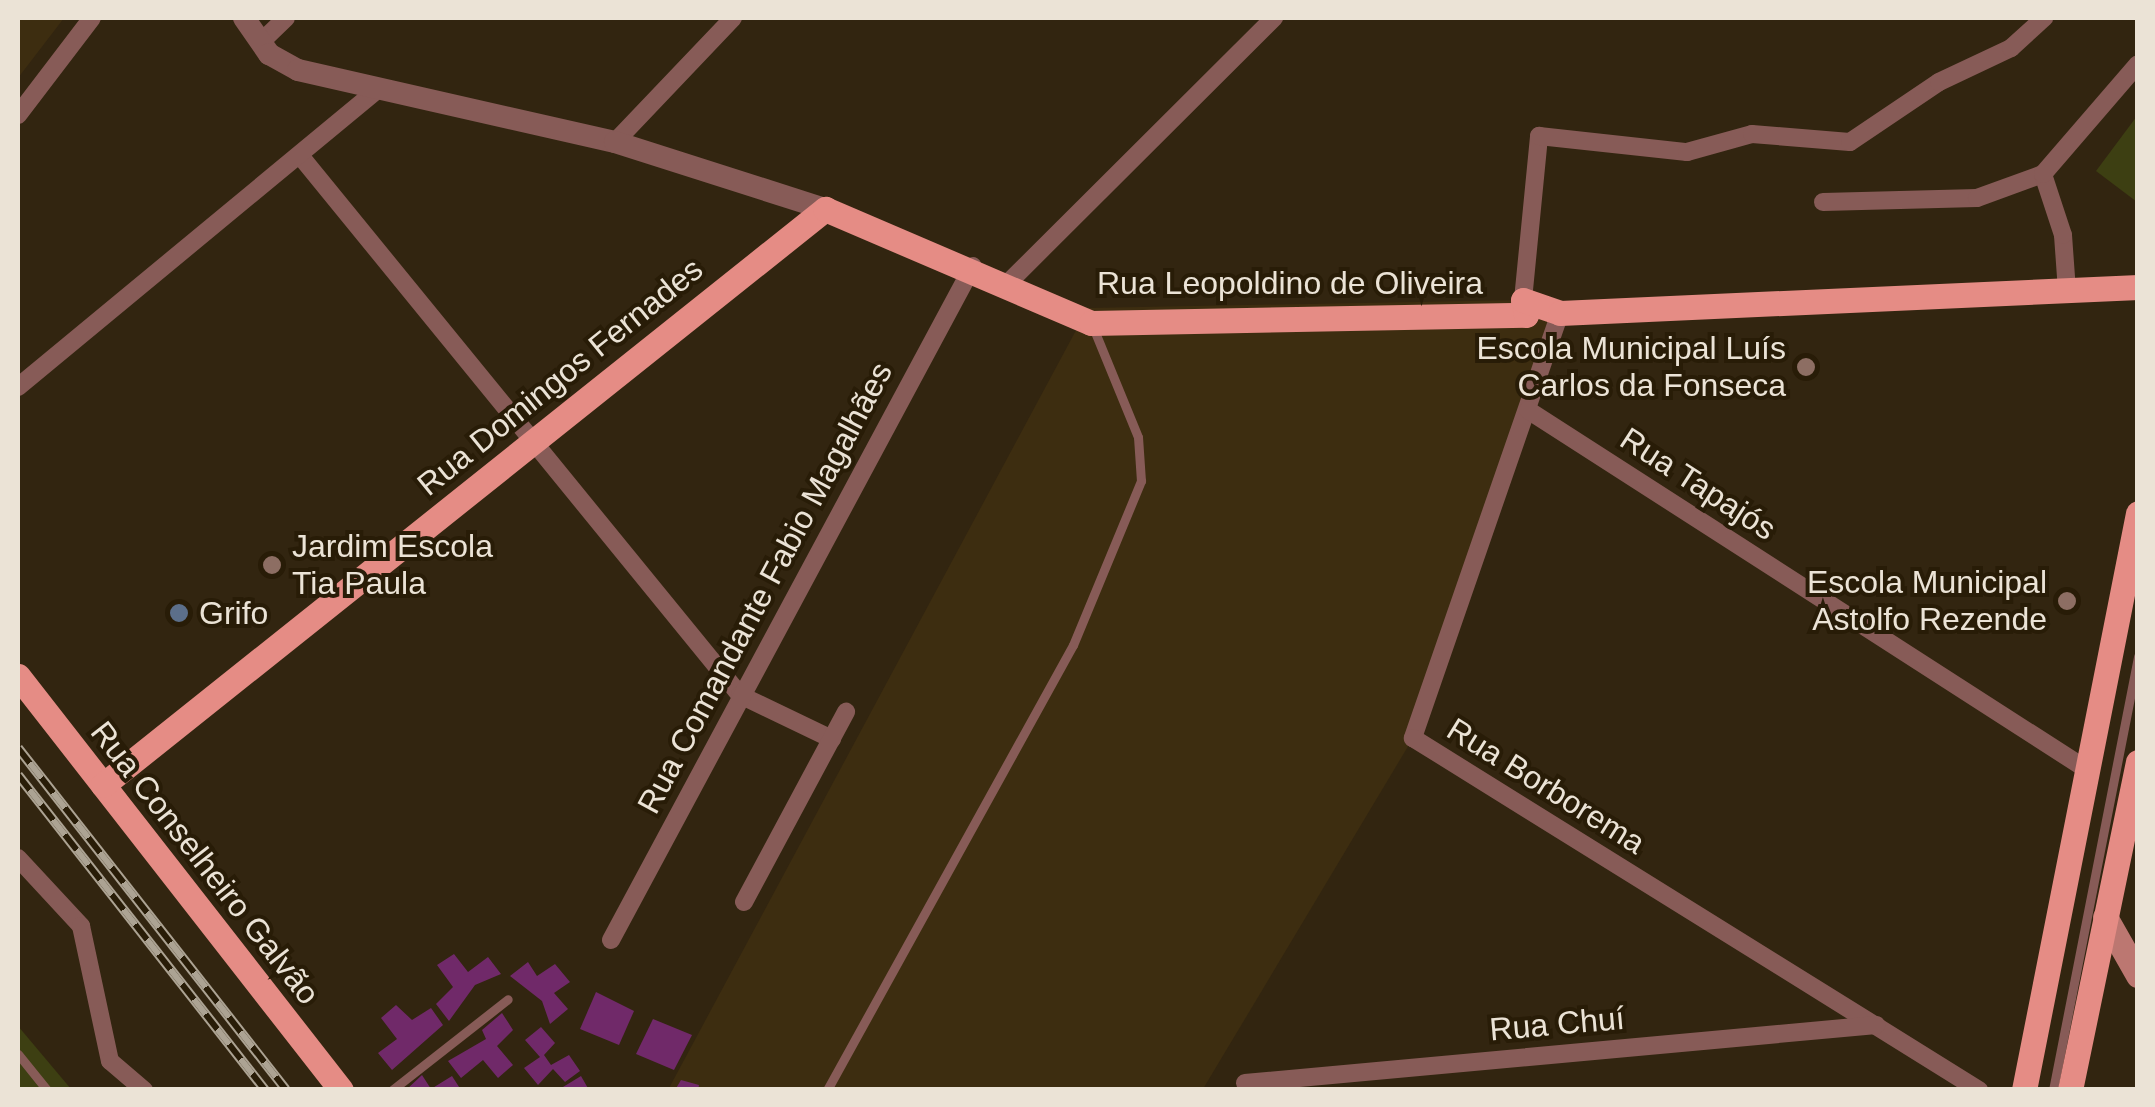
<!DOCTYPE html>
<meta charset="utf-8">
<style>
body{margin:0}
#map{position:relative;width:2155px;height:1107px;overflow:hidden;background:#322510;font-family:Helvetica,sans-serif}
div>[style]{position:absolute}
.built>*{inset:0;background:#3d2d10}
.green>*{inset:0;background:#3d3f12}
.building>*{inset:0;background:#702969}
.service>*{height:9px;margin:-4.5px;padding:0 4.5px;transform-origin:4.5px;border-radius:4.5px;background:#875b57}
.minor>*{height:18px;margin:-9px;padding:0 9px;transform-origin:9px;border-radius:9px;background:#875b57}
.tertiary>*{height:22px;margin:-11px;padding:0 11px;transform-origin:11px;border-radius:11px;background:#875b57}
.secondary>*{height:25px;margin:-12.5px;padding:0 12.5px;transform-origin:12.5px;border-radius:12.5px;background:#bc7771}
.primary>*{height:25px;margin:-12.5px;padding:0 12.5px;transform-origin:12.5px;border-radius:12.5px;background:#e58c85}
.rail>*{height:10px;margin-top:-5px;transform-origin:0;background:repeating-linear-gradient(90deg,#281c07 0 19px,#aca393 0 38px);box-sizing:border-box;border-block:2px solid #aca393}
.dots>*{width:28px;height:28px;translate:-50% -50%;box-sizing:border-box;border:5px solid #281c07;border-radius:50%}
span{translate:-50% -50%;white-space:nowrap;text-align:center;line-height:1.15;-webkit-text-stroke:8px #281c07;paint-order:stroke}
.street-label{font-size:32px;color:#ebe3d6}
.poi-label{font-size:32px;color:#ebe3d6}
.right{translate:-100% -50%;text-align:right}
.left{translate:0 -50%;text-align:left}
.frame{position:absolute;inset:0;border:20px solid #ebe3d6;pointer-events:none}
</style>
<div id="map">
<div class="built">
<i style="clip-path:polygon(18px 18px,64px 18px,18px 78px)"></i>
<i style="clip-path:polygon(1523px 300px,1560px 313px,1413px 738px,1203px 1089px,668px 1090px,1088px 308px)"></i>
</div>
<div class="green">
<i style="clip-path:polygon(2137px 116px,2137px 202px,2096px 171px)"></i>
<i style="clip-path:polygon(18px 1026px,71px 1089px,18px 1089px)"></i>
</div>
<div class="building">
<i style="clip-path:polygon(454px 954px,468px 972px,488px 957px,501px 974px,475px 985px,449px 1021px,436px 1004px,453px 987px,437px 965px)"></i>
<i style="clip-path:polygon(528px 962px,537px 976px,555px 964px,570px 982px,554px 993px,568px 1009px,550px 1024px,542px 1001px,510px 976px)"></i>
<i style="clip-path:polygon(596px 992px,634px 1011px,619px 1045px,580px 1029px)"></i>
<i style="clip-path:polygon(396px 1005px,412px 1020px,431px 1008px,443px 1025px,392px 1070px,378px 1053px,397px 1039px,381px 1018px)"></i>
<i style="clip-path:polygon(502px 1013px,513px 1030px,497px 1046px,513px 1065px,498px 1078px,483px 1060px,461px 1078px,448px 1061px,486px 1039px,482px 1030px)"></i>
<i style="clip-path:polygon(653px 1019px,692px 1035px,674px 1070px,636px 1054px)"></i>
<i style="clip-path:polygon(541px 1027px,555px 1043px,544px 1055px,551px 1065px,569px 1055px,580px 1071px,565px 1082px,553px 1069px,538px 1085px,524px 1068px,540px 1057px,525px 1040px)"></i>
<i style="clip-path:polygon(422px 1075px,431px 1089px,452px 1076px,461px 1090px,406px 1090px)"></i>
<i style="clip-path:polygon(581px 1076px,589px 1090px,563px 1087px)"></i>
<i style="clip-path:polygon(681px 1080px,699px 1085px,698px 1090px,675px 1090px)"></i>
</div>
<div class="service">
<i style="left:18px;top:1054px;width:46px;rotate:51.1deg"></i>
<i style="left:392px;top:1090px;width:147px;rotate:-38.1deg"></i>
<i style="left:827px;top:1090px;width:508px;rotate:-61.07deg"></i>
<i style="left:1073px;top:645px;width:178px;rotate:-67.5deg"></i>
<i style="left:1141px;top:481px;width:44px;rotate:-93.9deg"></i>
<i style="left:1138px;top:437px;width:121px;rotate:-112.3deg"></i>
<i style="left:2053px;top:1090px;width:442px;rotate:-78.9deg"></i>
</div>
<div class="minor">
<i style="left:260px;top:43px;width:36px;rotate:-44deg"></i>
<i style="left:18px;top:115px;width:122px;rotate:-52.7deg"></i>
<i style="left:615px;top:142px;width:171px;rotate:-46.4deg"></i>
<i style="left:302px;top:158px;width:693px;rotate:50.8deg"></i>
<i style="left:740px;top:695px;width:102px;rotate:25.6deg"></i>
<i style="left:1823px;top:202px;width:154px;rotate:-1.5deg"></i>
<i style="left:1977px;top:198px;width:70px;rotate:-20deg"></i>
<i style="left:1010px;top:281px;width:373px;rotate:-44.9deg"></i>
<i style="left:2067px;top:291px;width:56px;rotate:-94.1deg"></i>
<i style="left:2063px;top:235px;width:64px;rotate:-108.2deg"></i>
<i style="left:2043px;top:174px;width:145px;rotate:-49.2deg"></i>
<i style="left:1523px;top:300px;width:165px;rotate:-84.4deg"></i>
<i style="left:1539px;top:136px;width:149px;rotate:6.2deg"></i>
<i style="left:1687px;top:152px;width:67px;rotate:-15.5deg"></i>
<i style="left:1752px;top:134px;width:98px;rotate:4.7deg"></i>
<i style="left:1850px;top:142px;width:107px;rotate:-34deg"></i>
<i style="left:1939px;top:82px;width:80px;rotate:-25.3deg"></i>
<i style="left:2011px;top:48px;width:45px;rotate:-42.3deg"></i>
<i style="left:1560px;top:313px;width:450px;rotate:109.1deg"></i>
<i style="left:1413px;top:738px;width:667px;rotate:31.88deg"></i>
<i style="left:18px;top:387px;width:466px;rotate:-39.6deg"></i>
<i style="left:1528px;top:410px;width:667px;rotate:32.76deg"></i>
<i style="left:18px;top:858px;width:93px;rotate:47.2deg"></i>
<i style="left:81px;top:926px;width:138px;rotate:77.9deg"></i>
<i style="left:110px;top:1061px;width:45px;rotate:40.5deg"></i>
<i style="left:744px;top:902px;width:216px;rotate:-61.8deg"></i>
<i style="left:611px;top:940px;width:765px;rotate:-61.76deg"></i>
<i style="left:1245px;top:1083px;width:634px;rotate:-5.25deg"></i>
</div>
<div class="tertiary">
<i style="left:244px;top:18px;width:44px;rotate:55.2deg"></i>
<i style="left:269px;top:54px;width:33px;rotate:29deg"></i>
<i style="left:298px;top:70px;width:325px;rotate:12.8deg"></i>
<i style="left:615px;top:142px;width:220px;rotate:17.7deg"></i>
</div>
<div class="secondary">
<i style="left:2105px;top:917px;width:67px;rotate:60.4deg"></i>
</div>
<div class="primary">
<i style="left:18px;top:676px;width:525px;rotate:52.04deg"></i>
<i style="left:103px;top:785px;width:924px;rotate:-38.58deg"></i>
<i style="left:825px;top:209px;width:289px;rotate:23.2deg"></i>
<i style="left:1091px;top:323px;width:435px;rotate:-1.1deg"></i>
<i style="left:1526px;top:315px;width:15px;rotate:-101deg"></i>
<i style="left:1523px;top:300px;width:39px;rotate:19deg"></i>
<i style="left:1560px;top:313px;width:579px;rotate:-2.58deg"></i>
<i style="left:2024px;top:1090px;width:588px;rotate:-78.82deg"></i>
<i style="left:2070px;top:1090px;width:335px;rotate:-78.3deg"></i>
</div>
<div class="rail">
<i style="left:18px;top:748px;width:434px;rotate:51.9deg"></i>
<i style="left:18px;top:775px;width:400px;rotate:51.9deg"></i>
</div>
<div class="dots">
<i style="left:1806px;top:367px;background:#8d6e63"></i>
<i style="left:272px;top:565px;background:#8d6e63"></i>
<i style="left:2067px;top:601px;background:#8d6e63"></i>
<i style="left:179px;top:613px;background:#5c6f8a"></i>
</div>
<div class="street-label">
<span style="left:1290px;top:283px">Rua Leopoldino de Oliveira</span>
<span style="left:560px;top:377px;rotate:-39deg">Rua Domingos Fernades</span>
<span style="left:1698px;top:484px;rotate:33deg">Rua Tapajós</span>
<span style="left:765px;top:588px;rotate:-62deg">Rua Comandante Fabio Magalhães</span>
<span style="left:1546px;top:786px;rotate:32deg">Rua Borborema</span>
<span style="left:205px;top:863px;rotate:52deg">Rua Conselheiro Galvão</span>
<span style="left:1557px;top:1024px;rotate:-5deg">Rua Chuí</span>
</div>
<div class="poi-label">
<span class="right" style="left:1786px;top:367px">Escola Municipal Luís<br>Carlos da Fonseca</span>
<span class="left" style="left:292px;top:565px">Jardim Escola<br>Tia Paula</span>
<span class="right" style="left:2047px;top:601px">Escola Municipal<br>Astolfo Rezende</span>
<span class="left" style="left:199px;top:613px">Grifo</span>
</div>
<div class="frame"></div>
</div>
